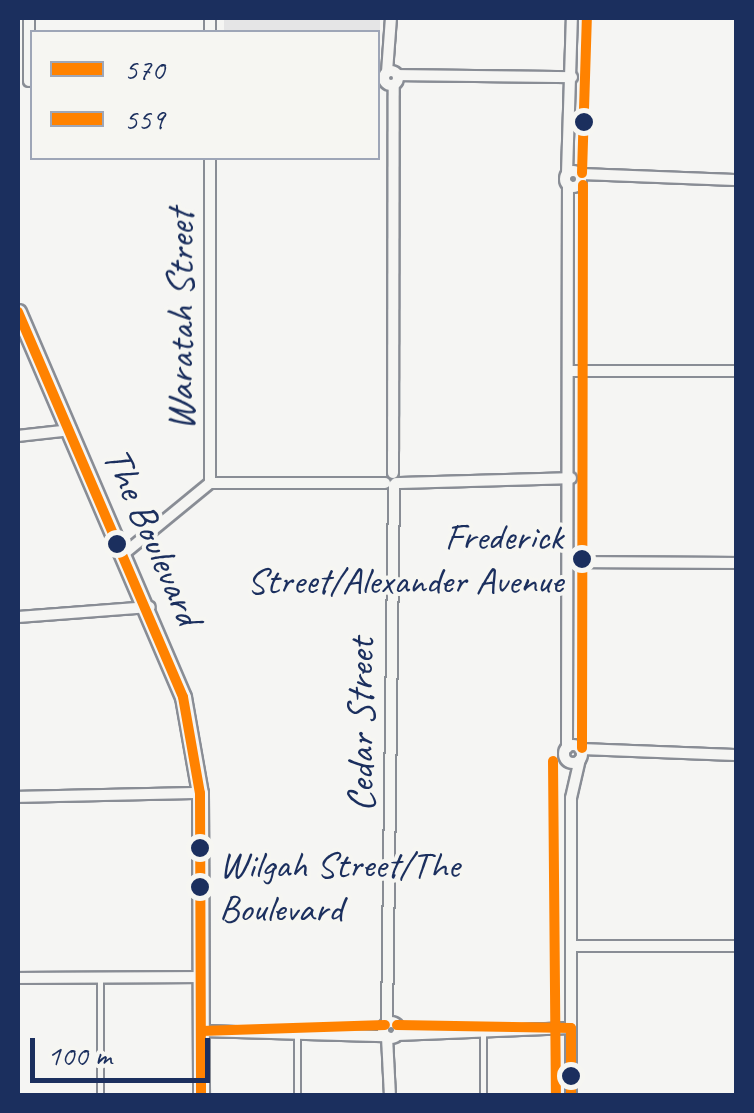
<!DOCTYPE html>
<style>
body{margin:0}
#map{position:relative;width:754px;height:1113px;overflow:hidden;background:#f5f5f3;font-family:Caveat,sans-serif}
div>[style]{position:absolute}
.built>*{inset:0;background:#e5e5e6}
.roads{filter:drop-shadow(2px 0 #898d95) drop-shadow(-2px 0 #898d95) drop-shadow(0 2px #898d95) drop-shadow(0 -2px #898d95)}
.lane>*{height:5px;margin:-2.5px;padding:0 2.5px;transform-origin:2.5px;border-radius:2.5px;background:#f5f5f3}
.street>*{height:10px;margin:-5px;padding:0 5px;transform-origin:5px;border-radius:5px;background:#f5f5f3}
.street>.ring{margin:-5px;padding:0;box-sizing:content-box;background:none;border:10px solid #f5f5f3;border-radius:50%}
.secondary>*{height:15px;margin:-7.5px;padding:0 7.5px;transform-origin:7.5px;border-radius:7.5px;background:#f5f5f3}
.bus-1>*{height:10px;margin:-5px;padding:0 5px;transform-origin:5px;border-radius:5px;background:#ff8200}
.bus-2>*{height:10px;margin:-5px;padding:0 5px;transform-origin:5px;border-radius:5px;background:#ff8200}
.dots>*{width:28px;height:28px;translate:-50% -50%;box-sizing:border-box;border:5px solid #f6f6f2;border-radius:50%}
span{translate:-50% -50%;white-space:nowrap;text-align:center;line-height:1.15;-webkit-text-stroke:8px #f6f6f2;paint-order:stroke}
.bus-label{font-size:38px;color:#1b2f5e}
.right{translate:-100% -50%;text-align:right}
.left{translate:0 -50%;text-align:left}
.street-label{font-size:40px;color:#1b2f5e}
.frame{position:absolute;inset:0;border:20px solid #1b2f5e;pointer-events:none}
.legend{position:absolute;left:30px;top:30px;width:350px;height:130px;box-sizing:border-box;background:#f6f6f2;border:2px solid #9ea6b7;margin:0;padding:12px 18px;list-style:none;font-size:30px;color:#1b2f5e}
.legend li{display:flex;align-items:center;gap:20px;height:50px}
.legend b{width:50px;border:2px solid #9ea6b7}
.scale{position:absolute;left:30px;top:1038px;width:180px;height:45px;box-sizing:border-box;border:5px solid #1b2f5e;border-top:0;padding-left:12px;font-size:30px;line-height:35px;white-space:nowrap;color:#1b2f5e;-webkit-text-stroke:8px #f6f6f2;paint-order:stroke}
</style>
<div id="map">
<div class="built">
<i style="clip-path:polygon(224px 18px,380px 18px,380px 64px,378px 32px,224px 32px)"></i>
</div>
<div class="roads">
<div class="lane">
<i style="left:483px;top:1031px;width:65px;rotate:90deg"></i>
<i style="left:297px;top:1034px;width:62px;rotate:90deg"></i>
<i style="left:100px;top:1096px;width:116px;rotate:-90deg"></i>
</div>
<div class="street">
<i style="left:210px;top:32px;width:14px;rotate:-90deg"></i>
<i class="ring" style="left:384px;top:71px;width:4px;height:4px"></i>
<i style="left:387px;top:72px;width:54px;rotate:-85.8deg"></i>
<i style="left:398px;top:75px;width:174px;rotate:0.7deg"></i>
<i style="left:29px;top:81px;width:63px;rotate:-90deg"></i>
<i class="ring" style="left:565px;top:171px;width:6px;height:6px"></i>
<i style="left:567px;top:173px;width:155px;rotate:-88.2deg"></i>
<i style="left:580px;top:174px;width:156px;rotate:2.2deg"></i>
<i style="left:572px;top:371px;width:164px"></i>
<i style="left:18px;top:436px;width:53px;rotate:-6.5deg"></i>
<i style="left:393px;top:473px;width:388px;rotate:-89.9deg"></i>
<i style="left:210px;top:483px;width:325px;rotate:-90deg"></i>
<i style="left:396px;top:483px;width:175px;rotate:-1.6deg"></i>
<i style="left:126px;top:552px;width:109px;rotate:-39.4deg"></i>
<i style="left:210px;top:483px;width:175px"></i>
<i style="left:572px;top:562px;width:164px;rotate:0.3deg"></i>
<i style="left:18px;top:617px;width:132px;rotate:-4.3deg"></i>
<i class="ring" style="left:564px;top:745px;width:8px;height:8px"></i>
<i style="left:567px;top:748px;width:563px;rotate:-89.9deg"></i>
<i style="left:580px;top:749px;width:156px;rotate:2.2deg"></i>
<i style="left:18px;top:797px;width:182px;rotate:-1.3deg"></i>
<i style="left:571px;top:946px;width:165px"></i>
<i style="left:18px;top:978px;width:183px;rotate:-0.3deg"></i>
<i class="ring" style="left:383px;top:1022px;width:6px;height:6px"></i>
<i style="left:387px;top:1023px;width:538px;rotate:-89.25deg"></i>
<i style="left:201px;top:1031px;width:184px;rotate:1.6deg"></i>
<i style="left:397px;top:1035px;width:174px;rotate:-2.3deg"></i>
<i style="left:387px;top:1037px;width:59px;rotate:87.1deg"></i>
<i style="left:571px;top:1096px;width:298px;rotate:-90deg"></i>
<i style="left:571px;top:798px;width:39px;rotate:-77deg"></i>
</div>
<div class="secondary">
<i style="left:18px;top:312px;width:419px;rotate:66.8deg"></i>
<i style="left:183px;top:697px;width:97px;rotate:80deg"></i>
<i style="left:200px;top:793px;width:303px;rotate:89.8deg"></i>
</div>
</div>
<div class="bus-1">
<i style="left:18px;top:312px;width:419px;rotate:66.8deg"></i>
<i style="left:183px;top:697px;width:97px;rotate:80deg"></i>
<i style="left:200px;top:793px;width:303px;rotate:89.8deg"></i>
<i style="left:397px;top:1025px;width:174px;rotate:1deg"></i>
<i style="left:571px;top:1028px;width:68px;rotate:90deg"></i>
<i style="left:201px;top:1031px;width:184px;rotate:-1.9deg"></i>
</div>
<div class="bus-2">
<i style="left:582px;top:173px;width:155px;rotate:-88.2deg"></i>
<i style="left:582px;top:748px;width:563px;rotate:-89.9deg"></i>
<i style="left:553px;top:761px;width:335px;rotate:89.5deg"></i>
</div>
<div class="dots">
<i style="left:584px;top:122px;background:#1b2f5e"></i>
<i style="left:117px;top:544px;background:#1b2f5e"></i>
<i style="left:582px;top:559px;background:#1b2f5e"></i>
<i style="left:200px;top:848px;background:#1b2f5e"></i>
<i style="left:200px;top:887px;background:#1b2f5e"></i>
<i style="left:571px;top:1076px;background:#1b2f5e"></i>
</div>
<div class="bus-label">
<span class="right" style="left:563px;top:559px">Frederick<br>Street/Alexander Avenue</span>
<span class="left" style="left:219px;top:887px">Wilgah Street/The<br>Boulevard</span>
</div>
<div class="street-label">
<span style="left:180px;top:320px;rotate:-90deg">Waratah Street</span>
<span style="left:153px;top:536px;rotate:66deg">The Boulevard</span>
<span style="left:360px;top:725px;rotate:-90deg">Cedar Street</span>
</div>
<div class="frame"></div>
<ul class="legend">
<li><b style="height:12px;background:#ff8200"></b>570</li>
<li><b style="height:12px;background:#ff8200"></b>559</li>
</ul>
<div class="scale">100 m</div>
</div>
